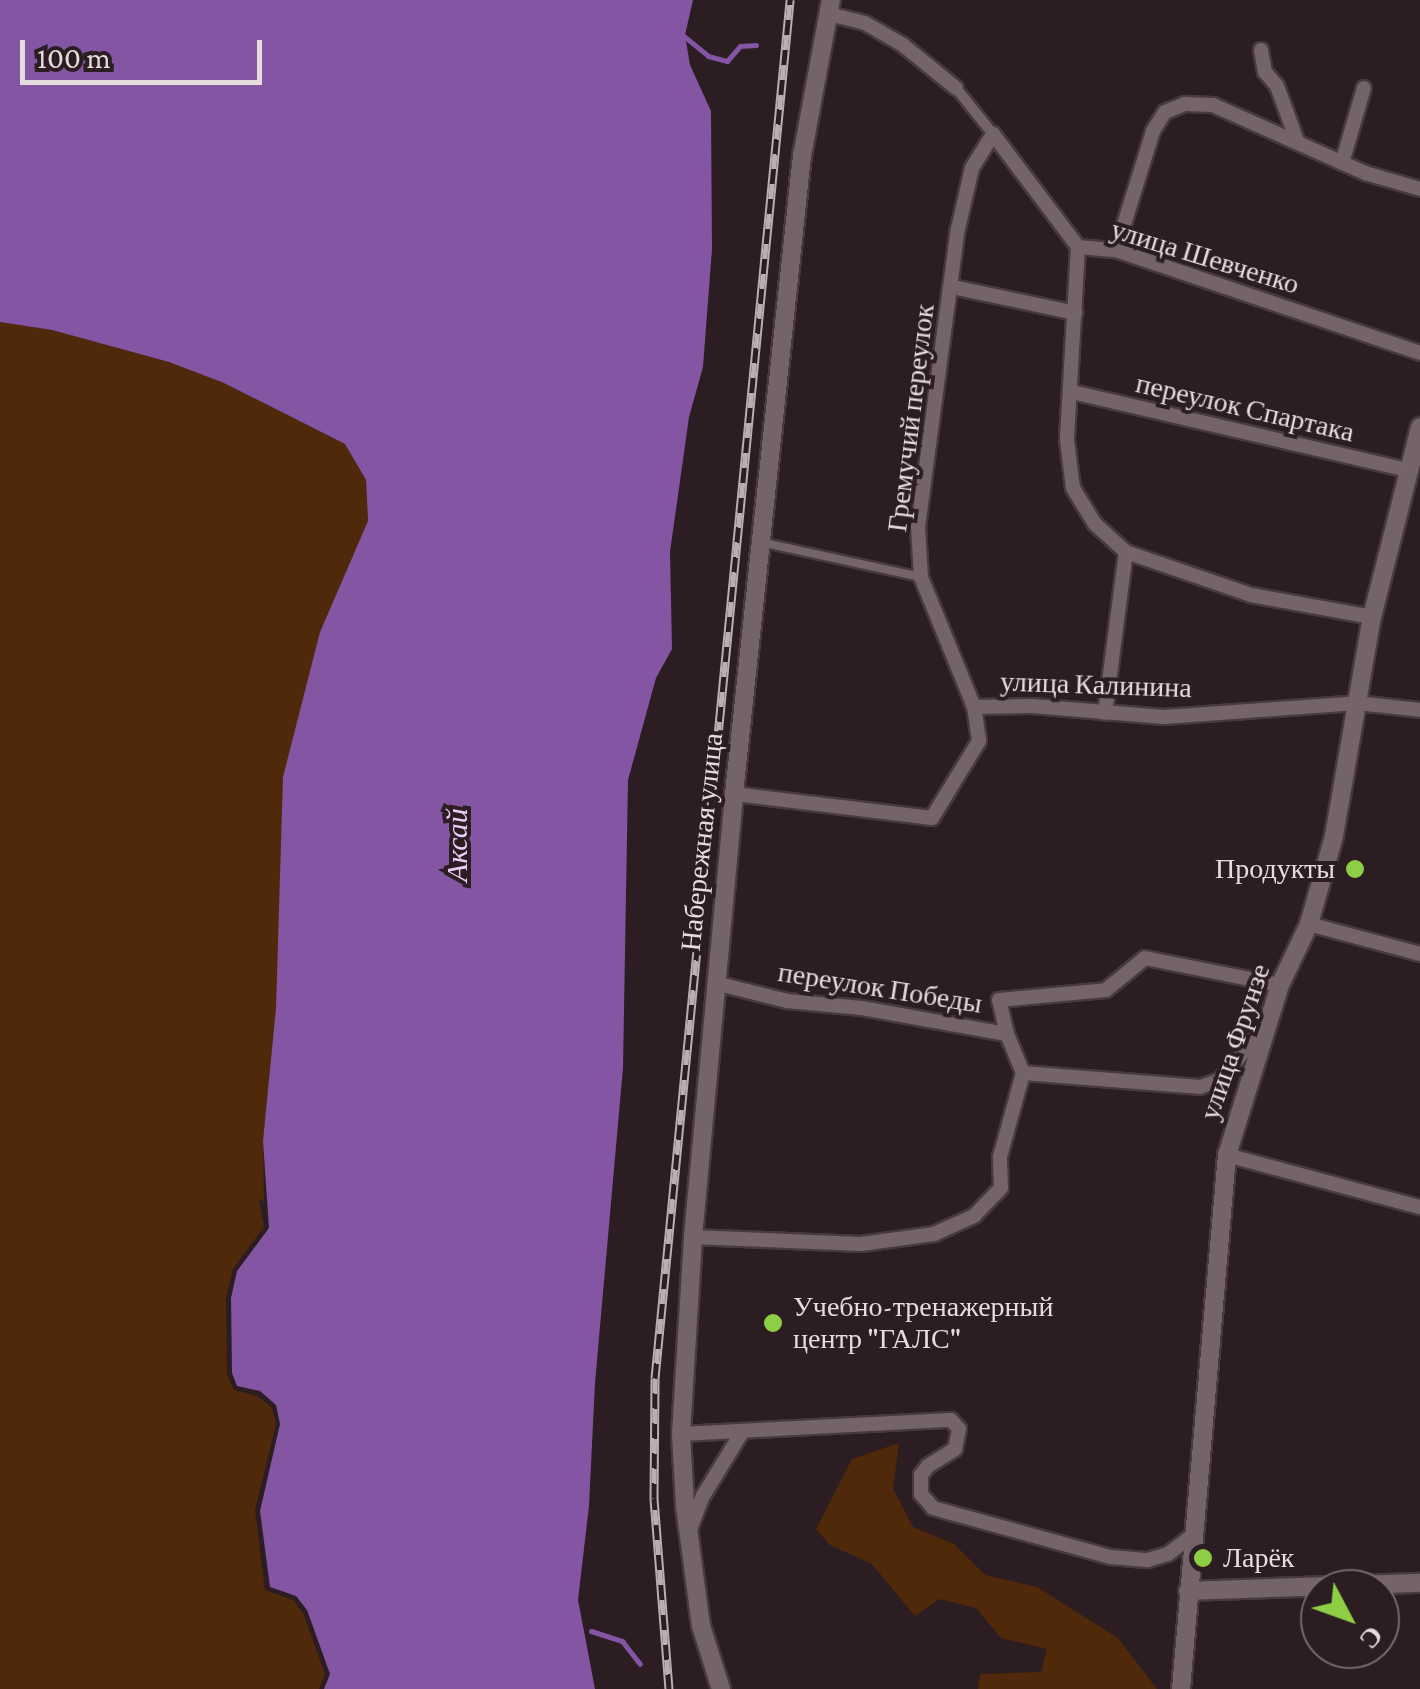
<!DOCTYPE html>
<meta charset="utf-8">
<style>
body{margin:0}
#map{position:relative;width:1420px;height:1689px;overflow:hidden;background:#2b1d21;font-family:"Crimson Pro",serif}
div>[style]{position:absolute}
.green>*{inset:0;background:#50290b}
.water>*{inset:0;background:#8455a2}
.stream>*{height:5px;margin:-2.5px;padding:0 2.5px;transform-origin:2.5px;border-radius:2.5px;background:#8455a2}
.roads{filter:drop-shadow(2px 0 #463a3d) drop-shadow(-2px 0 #463a3d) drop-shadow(0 2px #463a3d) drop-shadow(0 -2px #463a3d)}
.service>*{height:8px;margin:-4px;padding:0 4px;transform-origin:4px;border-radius:4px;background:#746367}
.pedestrian>*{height:10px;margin:-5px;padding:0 5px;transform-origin:5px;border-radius:5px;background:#746367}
.minor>*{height:14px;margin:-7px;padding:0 7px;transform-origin:7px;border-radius:7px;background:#746367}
.tertiary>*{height:18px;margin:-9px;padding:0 9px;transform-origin:9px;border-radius:9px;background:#746367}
.rail>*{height:9px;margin-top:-4.5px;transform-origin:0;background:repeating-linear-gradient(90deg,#2b1d21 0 15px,#b9aeb0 0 30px);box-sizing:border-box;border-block:2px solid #b9aeb0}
.dots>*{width:28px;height:28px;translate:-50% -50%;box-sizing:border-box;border:5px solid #2b1d21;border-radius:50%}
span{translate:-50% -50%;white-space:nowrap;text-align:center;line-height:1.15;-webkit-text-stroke:8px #2b1d21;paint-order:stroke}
.street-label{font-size:28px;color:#e6dcde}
.poi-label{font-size:28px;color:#e6dcde}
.right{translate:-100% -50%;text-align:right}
.left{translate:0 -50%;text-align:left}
.water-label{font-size:30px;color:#e7cffa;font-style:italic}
.north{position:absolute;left:1300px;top:1569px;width:100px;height:100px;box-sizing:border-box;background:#2b1d21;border:2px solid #76696d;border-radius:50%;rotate:131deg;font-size:28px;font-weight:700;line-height:40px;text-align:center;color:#e6dcde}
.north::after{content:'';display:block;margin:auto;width:35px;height:45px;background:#8dce45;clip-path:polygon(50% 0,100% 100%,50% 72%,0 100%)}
.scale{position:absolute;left:20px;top:40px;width:242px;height:45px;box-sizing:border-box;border:5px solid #e6dcde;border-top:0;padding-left:12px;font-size:30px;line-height:35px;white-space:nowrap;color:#e6dcde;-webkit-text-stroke:8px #2b1d21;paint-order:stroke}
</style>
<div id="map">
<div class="green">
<i style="clip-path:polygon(0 322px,52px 330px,169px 362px,224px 383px,345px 444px,366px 480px,368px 521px,320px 632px,263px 1141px,264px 1201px,259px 1200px,264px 1227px,233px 1269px,226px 1297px,227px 1375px,234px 1390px,257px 1396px,272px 1408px,276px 1424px,255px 1510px,265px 1590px,293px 1600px,303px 1613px,325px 1674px,319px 1689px,0 1689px)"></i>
<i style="clip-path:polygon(899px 1443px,893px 1489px,913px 1527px,954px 1544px,985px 1575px,1037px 1587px,1118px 1638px,1157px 1689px,978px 1689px,980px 1674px,1041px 1672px,1047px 1649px,1001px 1638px,976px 1608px,939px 1599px,915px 1616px,872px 1564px,830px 1545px,816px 1529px,852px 1459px)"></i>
</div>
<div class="water">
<i style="clip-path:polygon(0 0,693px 0,685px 35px,690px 65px,711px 111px,712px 249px,703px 367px,689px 417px,670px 552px,672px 649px,656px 678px,628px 780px,623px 1068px,595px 1383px,589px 1506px,578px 1600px,595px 1689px,324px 1689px,330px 1674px,307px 1610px,296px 1596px,270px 1587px,260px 1511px,280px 1424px,276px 1405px,260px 1391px,237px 1386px,232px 1373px,231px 1298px,237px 1271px,269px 1228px,263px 1141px,276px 1008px,283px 777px,320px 632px,368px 521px,366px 480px,345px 444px,224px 383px,169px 362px,52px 330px,0 322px)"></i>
</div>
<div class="stream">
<i style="left:680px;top:33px;width:36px;rotate:39deg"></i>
<i style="left:708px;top:56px;width:20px;rotate:15deg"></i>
<i style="left:727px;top:61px;width:20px;rotate:-49deg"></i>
<i style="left:740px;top:46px;width:16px;rotate:-4deg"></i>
<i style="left:591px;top:1631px;width:33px;rotate:18deg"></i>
<i style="left:622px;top:1641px;width:29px;rotate:52deg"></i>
</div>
<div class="roads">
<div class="service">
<i style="left:760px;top:542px;width:165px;rotate:12.3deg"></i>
</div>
<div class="pedestrian">
<i style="left:956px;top:88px;width:59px;rotate:51.2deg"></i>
</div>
<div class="minor">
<i style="left:829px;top:14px;width:37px;rotate:14deg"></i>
<i style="left:865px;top:23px;width:44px;rotate:30.1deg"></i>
<i style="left:903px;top:45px;width:68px;rotate:39.1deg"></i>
<i style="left:1261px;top:50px;width:22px;rotate:80deg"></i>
<i style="left:1265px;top:72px;width:18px;rotate:49deg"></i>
<i style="left:1277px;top:86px;width:55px;rotate:69.9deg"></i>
<i style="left:1342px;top:163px;width:78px;rotate:-73.7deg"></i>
<i style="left:1078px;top:247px;width:193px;rotate:93.3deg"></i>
<i style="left:1067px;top:440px;width:48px;rotate:82.9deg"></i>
<i style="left:1073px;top:488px;width:42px;rotate:58.6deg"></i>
<i style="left:1095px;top:524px;width:42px;rotate:42.1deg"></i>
<i style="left:1126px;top:552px;width:132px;rotate:19deg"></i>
<i style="left:1251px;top:595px;width:123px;rotate:10.3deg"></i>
<i style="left:1116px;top:250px;width:125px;rotate:-72.7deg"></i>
<i style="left:1153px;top:131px;width:22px;rotate:-58deg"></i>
<i style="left:1165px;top:112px;width:22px;rotate:-22deg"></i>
<i style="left:1185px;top:104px;width:28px;rotate:2deg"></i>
<i style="left:1213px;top:105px;width:167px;rotate:24.1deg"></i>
<i style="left:1365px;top:173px;width:57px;rotate:16.2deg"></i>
<i style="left:953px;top:287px;width:125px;rotate:12deg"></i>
<i style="left:1072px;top:392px;width:345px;rotate:13.1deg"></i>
<i style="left:974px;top:707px;width:140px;rotate:-112.2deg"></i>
<i style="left:921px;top:577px;width:50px;rotate:-93.4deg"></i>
<i style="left:918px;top:527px;width:301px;rotate:-82.4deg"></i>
<i style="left:958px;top:229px;width:63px;rotate:-77.1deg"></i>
<i style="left:972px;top:168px;width:40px;rotate:-58deg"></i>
<i style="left:993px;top:134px;width:141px;rotate:53deg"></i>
<i style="left:1078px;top:247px;width:38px;rotate:5deg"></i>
<i style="left:1116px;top:250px;width:321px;rotate:18.7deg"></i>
<i style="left:1105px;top:713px;width:162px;rotate:-82.6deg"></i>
<i style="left:734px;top:794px;width:199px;rotate:6.9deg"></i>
<i style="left:932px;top:818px;width:90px;rotate:-58.6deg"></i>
<i style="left:979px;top:741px;width:34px;rotate:-98deg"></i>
<i style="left:974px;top:707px;width:58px;rotate:-1deg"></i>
<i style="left:1032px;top:706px;width:132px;rotate:4.8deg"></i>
<i style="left:1164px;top:717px;width:194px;rotate:-4.1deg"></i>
<i style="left:1357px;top:703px;width:63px;rotate:6.3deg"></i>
<i style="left:1309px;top:924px;width:115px;rotate:15.1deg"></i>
<i style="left:715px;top:983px;width:74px;rotate:14deg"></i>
<i style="left:787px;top:1001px;width:75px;rotate:5.3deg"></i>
<i style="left:862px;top:1008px;width:147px;rotate:10.2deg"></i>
<i style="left:1007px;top:1034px;width:35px;rotate:-103deg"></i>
<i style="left:999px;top:1000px;width:107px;rotate:-5.3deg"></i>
<i style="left:1106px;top:990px;width:50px;rotate:-39.4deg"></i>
<i style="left:1145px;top:958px;width:138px;rotate:11.3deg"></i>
<i style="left:1007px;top:1034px;width:42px;rotate:67.7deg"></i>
<i style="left:1023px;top:1073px;width:178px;rotate:4.5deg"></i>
<i style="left:1200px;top:1087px;width:21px;rotate:-19deg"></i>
<i style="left:1220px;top:1080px;width:70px;rotate:-50.2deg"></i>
<i style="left:1227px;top:1155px;width:200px;rotate:15.1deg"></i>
<i style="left:693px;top:1237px;width:168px;rotate:2.4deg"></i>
<i style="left:861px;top:1244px;width:74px;rotate:-7.8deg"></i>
<i style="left:934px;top:1234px;width:44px;rotate:-24.2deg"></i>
<i style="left:974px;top:1216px;width:39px;rotate:-46deg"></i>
<i style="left:1001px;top:1188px;width:31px;rotate:-92deg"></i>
<i style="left:1000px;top:1157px;width:87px;rotate:-74.7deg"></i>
<i style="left:681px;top:1434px;width:270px;rotate:-3deg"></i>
<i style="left:951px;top:1420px;width:12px;rotate:48deg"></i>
<i style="left:959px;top:1429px;width:20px;rotate:101deg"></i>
<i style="left:955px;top:1449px;width:32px;rotate:148deg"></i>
<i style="left:928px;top:1466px;width:11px;rotate:128deg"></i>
<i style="left:921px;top:1475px;width:19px;rotate:90deg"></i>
<i style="left:921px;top:1494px;width:18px;rotate:49deg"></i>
<i style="left:933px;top:1508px;width:185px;rotate:15.4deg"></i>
<i style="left:1111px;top:1557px;width:37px;rotate:5deg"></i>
<i style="left:1148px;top:1560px;width:21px;rotate:-17deg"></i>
<i style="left:1168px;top:1554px;width:30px;rotate:-37deg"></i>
<i style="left:689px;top:1532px;width:39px;rotate:-69deg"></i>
<i style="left:703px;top:1496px;width:75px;rotate:-58.6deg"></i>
</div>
<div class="tertiary">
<i style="left:1188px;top:1591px;width:232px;rotate:-2deg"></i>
<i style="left:721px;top:1689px;width:66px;rotate:-107.6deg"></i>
<i style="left:701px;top:1626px;width:121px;rotate:-97.6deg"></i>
<i style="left:685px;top:1506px;width:72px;rotate:-93.2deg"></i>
<i style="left:681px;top:1434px;width:197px;rotate:-86.5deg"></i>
<i style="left:693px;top:1237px;width:445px;rotate:-84.7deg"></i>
<i style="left:734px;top:794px;width:642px;rotate:-83.92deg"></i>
<i style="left:802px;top:156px;width:159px;rotate:-79.5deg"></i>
<i style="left:1181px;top:1689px;width:536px;rotate:-85.08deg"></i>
<i style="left:1227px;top:1155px;width:178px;rotate:-72.7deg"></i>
<i style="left:1280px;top:985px;width:68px;rotate:-64.6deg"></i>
<i style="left:1309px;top:924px;width:91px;rotate:-74.1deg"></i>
<i style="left:1334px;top:836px;width:222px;rotate:-80.2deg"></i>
<i style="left:1372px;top:617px;width:196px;rotate:-75.8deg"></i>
</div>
</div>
<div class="rail">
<i style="left:669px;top:1689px;width:192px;rotate:-94.5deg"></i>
<i style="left:654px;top:1498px;width:120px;rotate:-89.5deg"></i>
<i style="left:655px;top:1378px;width:1385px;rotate:-84.4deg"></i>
</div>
<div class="dots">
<i style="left:1355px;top:869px;background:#8dce45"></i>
<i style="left:773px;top:1323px;background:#8dce45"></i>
<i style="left:1203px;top:1558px;background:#8dce45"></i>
</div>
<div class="street-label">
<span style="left:1205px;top:257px;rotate:17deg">улица Шевченко</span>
<span style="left:1245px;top:408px;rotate:13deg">переулок Спартака</span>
<span style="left:911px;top:418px;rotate:-83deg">Гремучий переулок</span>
<span style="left:1096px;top:685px;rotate:2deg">улица Калинина</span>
<span style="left:702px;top:842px;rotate:-84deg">Набережная улица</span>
<span style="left:880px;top:988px;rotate:9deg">переулок Победы</span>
<span style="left:1235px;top:1042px;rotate:-71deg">улица Фрунзе</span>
</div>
<div class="poi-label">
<span class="right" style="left:1335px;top:869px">Продукты</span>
<span class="left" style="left:793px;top:1323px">Учебно-тренажерный<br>центр "ГАЛС"</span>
<span class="left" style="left:1223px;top:1558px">Ларёк</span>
</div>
<div class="water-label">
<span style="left:457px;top:845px;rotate:-90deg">Аксай</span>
</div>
<div class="north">С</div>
<div class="scale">100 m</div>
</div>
